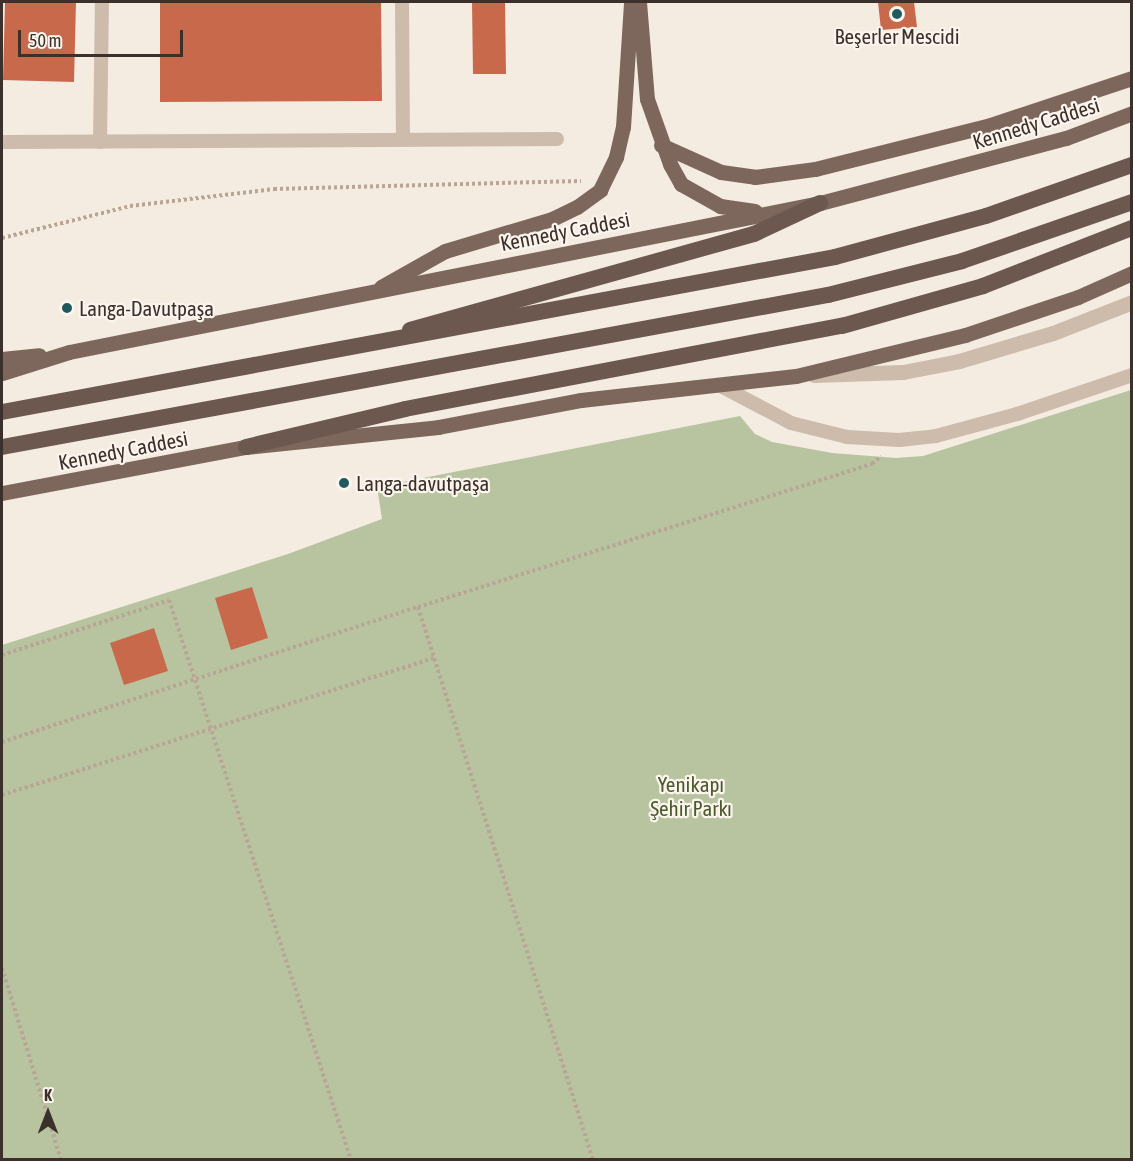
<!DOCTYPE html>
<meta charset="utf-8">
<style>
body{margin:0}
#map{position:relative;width:1133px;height:1161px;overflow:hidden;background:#f4ebe1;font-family:"Asap Condensed",sans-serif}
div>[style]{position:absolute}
.green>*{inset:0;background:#b8c4a0}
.building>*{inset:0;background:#c8694b}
.path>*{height:4px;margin-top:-2px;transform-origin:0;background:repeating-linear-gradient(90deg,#b9a596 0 3px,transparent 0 6px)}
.service>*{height:14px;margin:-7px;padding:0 7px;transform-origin:7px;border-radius:7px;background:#cdbbac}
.minor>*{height:15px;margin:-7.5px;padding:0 7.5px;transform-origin:7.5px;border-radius:7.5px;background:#cdbbac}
.primary>*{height:15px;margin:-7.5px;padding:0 7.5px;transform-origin:7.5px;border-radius:7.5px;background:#7d675c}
.trunk>*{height:16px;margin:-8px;padding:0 8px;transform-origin:8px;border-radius:8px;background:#6c584f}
.dots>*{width:16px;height:16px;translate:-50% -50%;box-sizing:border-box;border:3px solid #fbf5ee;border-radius:50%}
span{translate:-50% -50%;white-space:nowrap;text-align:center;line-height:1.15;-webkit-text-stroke:4.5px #fbf5ee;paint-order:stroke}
.poi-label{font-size:21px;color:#3b302b}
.left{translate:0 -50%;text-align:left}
.street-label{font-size:21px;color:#3b302b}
.park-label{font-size:21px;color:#4a5a2e}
.frame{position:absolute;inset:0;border:3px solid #3b302b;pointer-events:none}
.north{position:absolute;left:18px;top:1083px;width:60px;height:60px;-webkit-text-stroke:4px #fbf5ee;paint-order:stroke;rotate:0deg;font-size:16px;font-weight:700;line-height:24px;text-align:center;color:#3b302b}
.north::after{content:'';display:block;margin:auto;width:21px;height:27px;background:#3b302b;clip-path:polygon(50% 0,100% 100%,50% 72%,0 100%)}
.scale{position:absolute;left:18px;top:30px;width:165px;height:27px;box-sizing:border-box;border:3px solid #3b302b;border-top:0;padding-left:8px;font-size:18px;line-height:21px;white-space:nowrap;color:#3b302b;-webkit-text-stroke:4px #fbf5ee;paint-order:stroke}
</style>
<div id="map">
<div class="green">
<i style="clip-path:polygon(1131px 390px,1131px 1159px,2px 1159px,2px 645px,288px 554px,382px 519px,377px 487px,740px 416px,755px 434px,772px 442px,832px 453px,896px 458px,923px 456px)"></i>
</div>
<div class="building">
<i style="clip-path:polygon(5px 2px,76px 2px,74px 82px,3px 80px)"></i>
<i style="clip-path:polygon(160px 2px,381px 2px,382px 101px,160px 102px)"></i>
<i style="clip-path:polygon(472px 2px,505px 2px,506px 74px,473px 74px)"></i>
<i style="clip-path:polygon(878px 2px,914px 2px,917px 27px,881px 30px)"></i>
<i style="clip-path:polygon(252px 587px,268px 638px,231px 650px,215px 598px)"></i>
<i style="clip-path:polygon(154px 628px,168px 671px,124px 685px,110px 643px)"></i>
</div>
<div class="path">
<i style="left:2px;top:238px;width:132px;rotate:-14deg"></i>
<i style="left:130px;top:206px;width:145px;rotate:-6.7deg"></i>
<i style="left:274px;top:189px;width:307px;rotate:-1.5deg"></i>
<i style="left:418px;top:607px;width:476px;rotate:-17.5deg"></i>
<i style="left:872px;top:464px;width:12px;rotate:-42deg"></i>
<i style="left:2px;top:655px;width:176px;rotate:-18.2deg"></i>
<i style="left:169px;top:600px;width:589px;rotate:72deg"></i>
<i style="left:2px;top:742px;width:437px;rotate:-18deg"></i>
<i style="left:418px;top:607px;width:580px;rotate:72.44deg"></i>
<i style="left:2px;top:795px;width:453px;rotate:-17.6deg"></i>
<i style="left:2px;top:968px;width:201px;rotate:72.9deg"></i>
</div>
<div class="service">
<i style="left:402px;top:2px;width:137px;rotate:89.6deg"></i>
<i style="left:2px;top:142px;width:555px;rotate:-0.31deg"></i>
<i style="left:100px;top:142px;width:140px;rotate:-89.2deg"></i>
<i style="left:719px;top:385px;width:81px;rotate:27.8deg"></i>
<i style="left:791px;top:423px;width:58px;rotate:14deg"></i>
<i style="left:847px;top:437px;width:52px;rotate:3.3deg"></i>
<i style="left:899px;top:440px;width:37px;rotate:-6deg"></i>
<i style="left:936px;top:436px;width:84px;rotate:-15.2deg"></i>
<i style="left:1017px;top:414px;width:121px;rotate:-18.7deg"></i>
</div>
<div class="minor">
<i style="left:814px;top:375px;width:89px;rotate:-1.9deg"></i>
<i style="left:903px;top:372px;width:57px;rotate:-11.1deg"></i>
<i style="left:959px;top:361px;width:98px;rotate:-16.6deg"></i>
<i style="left:1053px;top:333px;width:85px;rotate:-21.4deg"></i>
</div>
<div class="primary">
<i style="left:639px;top:2px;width:97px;rotate:85.3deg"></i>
<i style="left:647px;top:99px;width:69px;rotate:70.5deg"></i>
<i style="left:670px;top:164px;width:23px;rotate:61deg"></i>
<i style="left:681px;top:184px;width:45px;rotate:29.4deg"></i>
<i style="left:720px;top:206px;width:35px;rotate:8deg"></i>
<i style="left:661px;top:145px;width:66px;rotate:24.2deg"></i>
<i style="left:721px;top:172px;width:34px;rotate:8deg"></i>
<i style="left:755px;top:177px;width:61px;rotate:-7.6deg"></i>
<i style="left:815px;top:169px;width:180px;rotate:-14.1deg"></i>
<i style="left:990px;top:125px;width:150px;rotate:-18.3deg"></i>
<i style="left:381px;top:287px;width:73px;rotate:-29.4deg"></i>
<i style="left:445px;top:251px;width:112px;rotate:-16.7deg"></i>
<i style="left:552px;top:219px;width:28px;rotate:-26deg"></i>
<i style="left:577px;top:207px;width:29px;rotate:-36deg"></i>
<i style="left:600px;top:190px;width:37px;rotate:-64deg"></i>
<i style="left:616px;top:157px;width:31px;rotate:-77deg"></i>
<i style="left:623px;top:127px;width:125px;rotate:-86.3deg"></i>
<i style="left:2px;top:359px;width:37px;rotate:-6deg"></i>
<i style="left:2px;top:373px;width:70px;rotate:-17.4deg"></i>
<i style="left:69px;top:352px;width:766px;rotate:-11.22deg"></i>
<i style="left:820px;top:203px;width:254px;rotate:-14.8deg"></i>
<i style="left:1066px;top:138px;width:71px;rotate:-20.7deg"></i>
<i style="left:2px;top:493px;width:248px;rotate:-10.7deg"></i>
<i style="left:246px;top:447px;width:193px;rotate:-5.9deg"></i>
<i style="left:438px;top:427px;width:146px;rotate:-10.7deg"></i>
<i style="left:581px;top:400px;width:216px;rotate:-6.4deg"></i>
<i style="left:796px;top:376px;width:174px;rotate:-13.6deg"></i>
<i style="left:965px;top:335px;width:119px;rotate:-18.6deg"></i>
<i style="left:1078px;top:297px;width:59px;rotate:-24deg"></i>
</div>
<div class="trunk">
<i style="left:410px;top:330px;width:357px;rotate:-15.6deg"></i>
<i style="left:754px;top:234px;width:73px;rotate:-25.2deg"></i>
<i style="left:2px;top:412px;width:847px;rotate:-10.54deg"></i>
<i style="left:835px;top:257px;width:156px;rotate:-15.2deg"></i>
<i style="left:986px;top:216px;width:155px;rotate:-19.3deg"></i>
<i style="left:2px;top:447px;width:840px;rotate:-10.43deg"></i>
<i style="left:828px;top:295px;width:138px;rotate:-14.2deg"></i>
<i style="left:962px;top:261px;width:180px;rotate:-19.1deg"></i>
<i style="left:246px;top:447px;width:163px;rotate:-13.4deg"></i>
<i style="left:405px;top:409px;width:445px;rotate:-10.8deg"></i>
<i style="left:842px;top:326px;width:147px;rotate:-15.8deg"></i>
<i style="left:983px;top:286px;width:160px;rotate:-21.3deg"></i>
</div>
<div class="dots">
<i style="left:897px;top:14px;background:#1f5a5e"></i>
<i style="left:67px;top:308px;background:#1f5a5e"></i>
<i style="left:344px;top:483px;background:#1f5a5e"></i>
</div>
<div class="poi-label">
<span style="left:897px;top:36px">Beşerler Mescidi</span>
<span class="left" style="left:79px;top:308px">Langa-Davutpaşa</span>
<span class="left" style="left:356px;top:483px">Langa-davutpaşa</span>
</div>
<div class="street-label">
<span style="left:1036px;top:123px;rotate:-17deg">Kennedy Caddesi</span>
<span style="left:565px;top:231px;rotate:-11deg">Kennedy Caddesi</span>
<span style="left:123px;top:450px;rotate:-11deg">Kennedy Caddesi</span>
</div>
<div class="park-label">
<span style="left:691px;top:796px">Yenikapı<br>Şehir Parkı</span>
</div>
<div class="frame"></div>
<div class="north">K</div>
<div class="scale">50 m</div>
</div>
